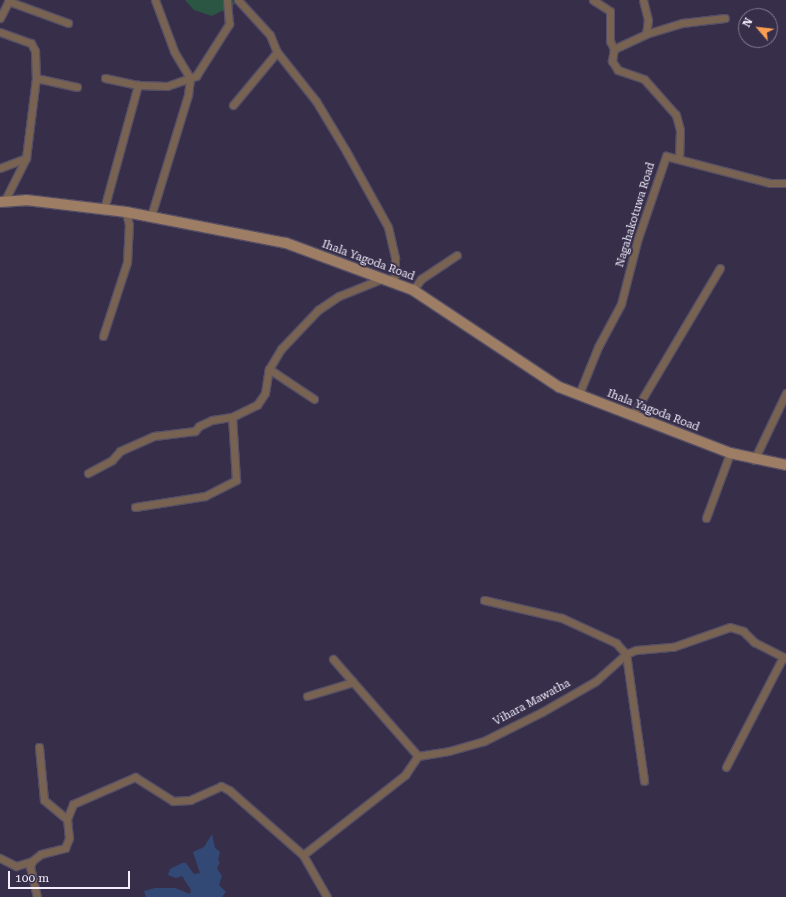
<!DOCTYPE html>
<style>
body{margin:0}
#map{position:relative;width:786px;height:897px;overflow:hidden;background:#372f4a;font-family:"Roboto Serif",serif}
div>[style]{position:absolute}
.green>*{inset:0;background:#2b5644}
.water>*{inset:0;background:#324975}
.roads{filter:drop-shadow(1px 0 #554e66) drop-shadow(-1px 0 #554e66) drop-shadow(0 1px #554e66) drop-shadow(0 -1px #554e66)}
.street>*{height:7px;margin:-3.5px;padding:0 3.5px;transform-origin:3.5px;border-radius:3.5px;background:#786353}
.secondary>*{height:10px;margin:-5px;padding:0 5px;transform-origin:5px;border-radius:5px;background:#9d7d63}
span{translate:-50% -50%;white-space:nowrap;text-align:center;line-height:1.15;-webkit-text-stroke:4px #372f4a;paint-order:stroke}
.street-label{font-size:11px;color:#f2eefc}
.north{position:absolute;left:738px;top:8px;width:40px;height:40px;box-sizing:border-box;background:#372f4a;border:1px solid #827b91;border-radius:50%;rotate:298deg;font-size:11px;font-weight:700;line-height:16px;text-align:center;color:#f2eefc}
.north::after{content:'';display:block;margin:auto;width:14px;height:18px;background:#fc9d53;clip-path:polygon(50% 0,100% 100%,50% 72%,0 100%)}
.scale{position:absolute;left:8px;top:871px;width:122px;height:18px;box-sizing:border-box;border:2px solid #f2eefc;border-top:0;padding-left:5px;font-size:12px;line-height:14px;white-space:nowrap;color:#f2eefc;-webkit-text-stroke:3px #372f4a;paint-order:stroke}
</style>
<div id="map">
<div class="green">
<i style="clip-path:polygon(185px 0,233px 0,235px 4px,212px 16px,194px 10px)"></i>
</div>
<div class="water">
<i style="clip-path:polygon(212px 834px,215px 848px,220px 852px,218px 860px,220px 862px,217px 868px,222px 876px,219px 885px,226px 892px,222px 897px,146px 897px,144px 891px,155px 888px,175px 888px,190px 894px,191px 890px,182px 876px,176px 878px,168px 875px,170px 869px,182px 863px,186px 863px,194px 874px,200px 873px,193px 852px,204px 847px)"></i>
</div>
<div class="roads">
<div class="street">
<i style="left:238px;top:0;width:47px;rotate:47.6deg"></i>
<i style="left:270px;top:35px;width:18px;rotate:68deg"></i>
<i style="left:277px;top:52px;width:63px;rotate:51.5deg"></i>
<i style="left:316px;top:101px;width:58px;rotate:59deg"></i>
<i style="left:346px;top:151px;width:87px;rotate:61.1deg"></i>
<i style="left:388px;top:227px;width:32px;rotate:77deg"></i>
<i style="left:395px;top:258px;width:24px;rotate:92deg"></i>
<i style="left:593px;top:0;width:20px;rotate:33deg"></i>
<i style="left:610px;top:11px;width:30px;rotate:90deg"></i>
<i style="left:610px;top:41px;width:9px;rotate:63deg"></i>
<i style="left:643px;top:0;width:21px;rotate:76deg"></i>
<i style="left:648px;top:20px;width:14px;rotate:98deg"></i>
<i style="left:8px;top:1px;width:64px;rotate:20.1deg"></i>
<i style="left:0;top:18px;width:20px;rotate:-63deg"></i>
<i style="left:0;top:32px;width:33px;rotate:20deg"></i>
<i style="left:31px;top:43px;width:9px;rotate:63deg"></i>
<i style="left:35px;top:51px;width:27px;rotate:88deg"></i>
<i style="left:36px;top:78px;width:42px;rotate:12.4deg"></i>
<i style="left:105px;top:78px;width:34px;rotate:12deg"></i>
<i style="left:138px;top:85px;width:29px;rotate:2deg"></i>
<i style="left:167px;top:86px;width:31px;rotate:-19deg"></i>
<i style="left:196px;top:76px;width:62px;rotate:-57.6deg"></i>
<i style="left:229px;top:24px;width:24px;rotate:-95deg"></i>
<i style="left:233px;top:105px;width:69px;rotate:-50.3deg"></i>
<i style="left:679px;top:159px;width:29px;rotate:-88deg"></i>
<i style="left:680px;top:130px;width:16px;rotate:-105deg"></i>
<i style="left:676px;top:115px;width:48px;rotate:-131.6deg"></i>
<i style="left:644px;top:79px;width:28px;rotate:-161deg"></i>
<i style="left:618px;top:70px;width:11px;rotate:-124deg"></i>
<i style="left:612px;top:61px;width:12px;rotate:-81deg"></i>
<i style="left:614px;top:49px;width:35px;rotate:-25deg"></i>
<i style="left:646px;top:34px;width:38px;rotate:-17deg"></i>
<i style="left:682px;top:23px;width:43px;rotate:-6.6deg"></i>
<i style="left:0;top:168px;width:28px;rotate:-21deg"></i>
<i style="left:5px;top:200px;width:47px;rotate:-63.4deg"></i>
<i style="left:26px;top:158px;width:81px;rotate:-82.9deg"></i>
<i style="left:104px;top:209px;width:129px;rotate:-74.7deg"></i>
<i style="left:151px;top:216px;width:127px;rotate:-73deg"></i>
<i style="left:188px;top:95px;width:17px;rotate:-83deg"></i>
<i style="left:190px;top:78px;width:31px;rotate:-121deg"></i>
<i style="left:174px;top:51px;width:54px;rotate:-110.4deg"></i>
<i style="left:413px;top:290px;width:14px;rotate:-54deg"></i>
<i style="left:421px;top:279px;width:43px;rotate:-33.7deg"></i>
<i style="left:103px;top:336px;width:78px;rotate:-72deg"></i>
<i style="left:127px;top:262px;width:37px;rotate:-87deg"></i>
<i style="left:129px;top:225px;width:13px;rotate:-103deg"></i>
<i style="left:269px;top:369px;width:54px;rotate:33.7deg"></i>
<i style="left:579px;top:394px;width:51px;rotate:-68deg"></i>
<i style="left:598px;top:347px;width:49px;rotate:-61.9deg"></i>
<i style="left:621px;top:304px;width:68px;rotate:-75.6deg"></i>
<i style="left:638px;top:238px;width:87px;rotate:-71.1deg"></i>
<i style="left:666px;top:156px;width:107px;rotate:14.6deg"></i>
<i style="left:770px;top:183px;width:16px"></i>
<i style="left:632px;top:416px;width:172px;rotate:-59.3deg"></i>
<i style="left:754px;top:460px;width:74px;rotate:-64.5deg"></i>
<i style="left:88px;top:473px;width:27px;rotate:-28deg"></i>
<i style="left:112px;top:460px;width:12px;rotate:-48deg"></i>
<i style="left:120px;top:451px;width:37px;rotate:-24deg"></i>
<i style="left:154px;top:436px;width:41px;rotate:-7deg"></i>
<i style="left:195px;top:431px;width:6px;rotate:-51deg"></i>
<i style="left:199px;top:426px;width:14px;rotate:-25deg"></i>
<i style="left:212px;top:420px;width:20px;rotate:-9deg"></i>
<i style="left:232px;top:417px;width:28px;rotate:-26deg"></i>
<i style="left:257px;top:405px;width:14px;rotate:-56deg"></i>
<i style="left:265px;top:393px;width:24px;rotate:-81deg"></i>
<i style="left:269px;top:369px;width:23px;rotate:-59deg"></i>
<i style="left:281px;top:349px;width:54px;rotate:-46.5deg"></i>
<i style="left:318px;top:310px;width:25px;rotate:-34deg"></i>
<i style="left:339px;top:296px;width:45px;rotate:-22deg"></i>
<i style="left:135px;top:507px;width:71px;rotate:-8.9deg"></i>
<i style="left:205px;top:496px;width:35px;rotate:-27deg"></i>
<i style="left:236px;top:480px;width:63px;rotate:-93.6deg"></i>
<i style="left:706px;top:518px;width:69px;rotate:-69.7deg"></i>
<i style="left:484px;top:600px;width:80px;rotate:13deg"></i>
<i style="left:562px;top:618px;width:60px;rotate:24.8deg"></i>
<i style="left:616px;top:643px;width:15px;rotate:48deg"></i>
<i style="left:626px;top:654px;width:128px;rotate:81.9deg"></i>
<i style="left:333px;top:659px;width:30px;rotate:49deg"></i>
<i style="left:307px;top:696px;width:48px;rotate:-16.9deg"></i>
<i style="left:353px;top:682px;width:98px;rotate:48.7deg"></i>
<i style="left:39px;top:747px;width:53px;rotate:84.6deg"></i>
<i style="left:44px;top:800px;width:30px;rotate:40deg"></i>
<i style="left:726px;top:767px;width:124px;rotate:-62.6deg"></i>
<i style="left:303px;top:855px;width:130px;rotate:-38.1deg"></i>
<i style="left:405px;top:775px;width:23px;rotate:-56deg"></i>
<i style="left:418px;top:756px;width:31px;rotate:-9deg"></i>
<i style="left:449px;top:751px;width:36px;rotate:-16deg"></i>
<i style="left:484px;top:741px;width:65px;rotate:-26.6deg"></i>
<i style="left:542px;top:712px;width:62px;rotate:-29.9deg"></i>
<i style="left:596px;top:681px;width:40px;rotate:-42deg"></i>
<i style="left:626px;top:654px;width:11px;rotate:-22deg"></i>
<i style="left:636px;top:650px;width:37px;rotate:-5deg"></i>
<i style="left:673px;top:647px;width:60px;rotate:-19.3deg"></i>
<i style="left:730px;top:627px;width:14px;rotate:17deg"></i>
<i style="left:743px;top:631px;width:16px;rotate:45deg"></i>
<i style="left:754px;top:642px;width:36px;rotate:27deg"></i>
<i style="left:0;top:858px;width:18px;rotate:27deg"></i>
<i style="left:16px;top:866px;width:17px;rotate:-17deg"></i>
<i style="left:37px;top:897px;width:31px;rotate:-103deg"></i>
<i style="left:30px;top:867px;width:6px;rotate:-72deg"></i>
<i style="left:32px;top:861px;width:11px;rotate:-38deg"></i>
<i style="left:41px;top:854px;width:25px;rotate:-14deg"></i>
<i style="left:65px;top:848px;width:11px;rotate:-68deg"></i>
<i style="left:69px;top:838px;width:19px;rotate:-96deg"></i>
<i style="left:67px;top:819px;width:16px;rotate:-68deg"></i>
<i style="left:73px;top:804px;width:68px;rotate:-23.5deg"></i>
<i style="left:135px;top:777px;width:45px;rotate:32.3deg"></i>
<i style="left:173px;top:801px;width:17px;rotate:-3deg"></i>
<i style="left:190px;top:800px;width:34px;rotate:-24deg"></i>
<i style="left:221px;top:786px;width:9px;rotate:27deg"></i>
<i style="left:229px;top:790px;width:98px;rotate:41.3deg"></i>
<i style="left:303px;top:855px;width:48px;rotate:60.3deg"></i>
</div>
<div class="secondary">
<i style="left:0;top:202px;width:26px;rotate:-4deg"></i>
<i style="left:26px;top:200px;width:101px;rotate:6.8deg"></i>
<i style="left:126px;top:212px;width:163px;rotate:11deg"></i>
<i style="left:286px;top:243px;width:135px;rotate:20.3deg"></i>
<i style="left:413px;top:290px;width:175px;rotate:33.6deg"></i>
<i style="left:559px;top:387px;width:183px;rotate:21.1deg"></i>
<i style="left:730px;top:453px;width:57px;rotate:12.1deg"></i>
</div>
</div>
<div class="street-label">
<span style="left:636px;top:215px;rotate:-73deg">Nagahakotuwa Road</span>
<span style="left:368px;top:261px;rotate:20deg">Ihala Yagoda Road</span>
<span style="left:653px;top:411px;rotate:21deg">Ihala Yagoda Road</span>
<span style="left:532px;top:703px;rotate:-28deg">Vihara Mawatha</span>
</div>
<div class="north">N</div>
<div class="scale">100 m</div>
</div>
